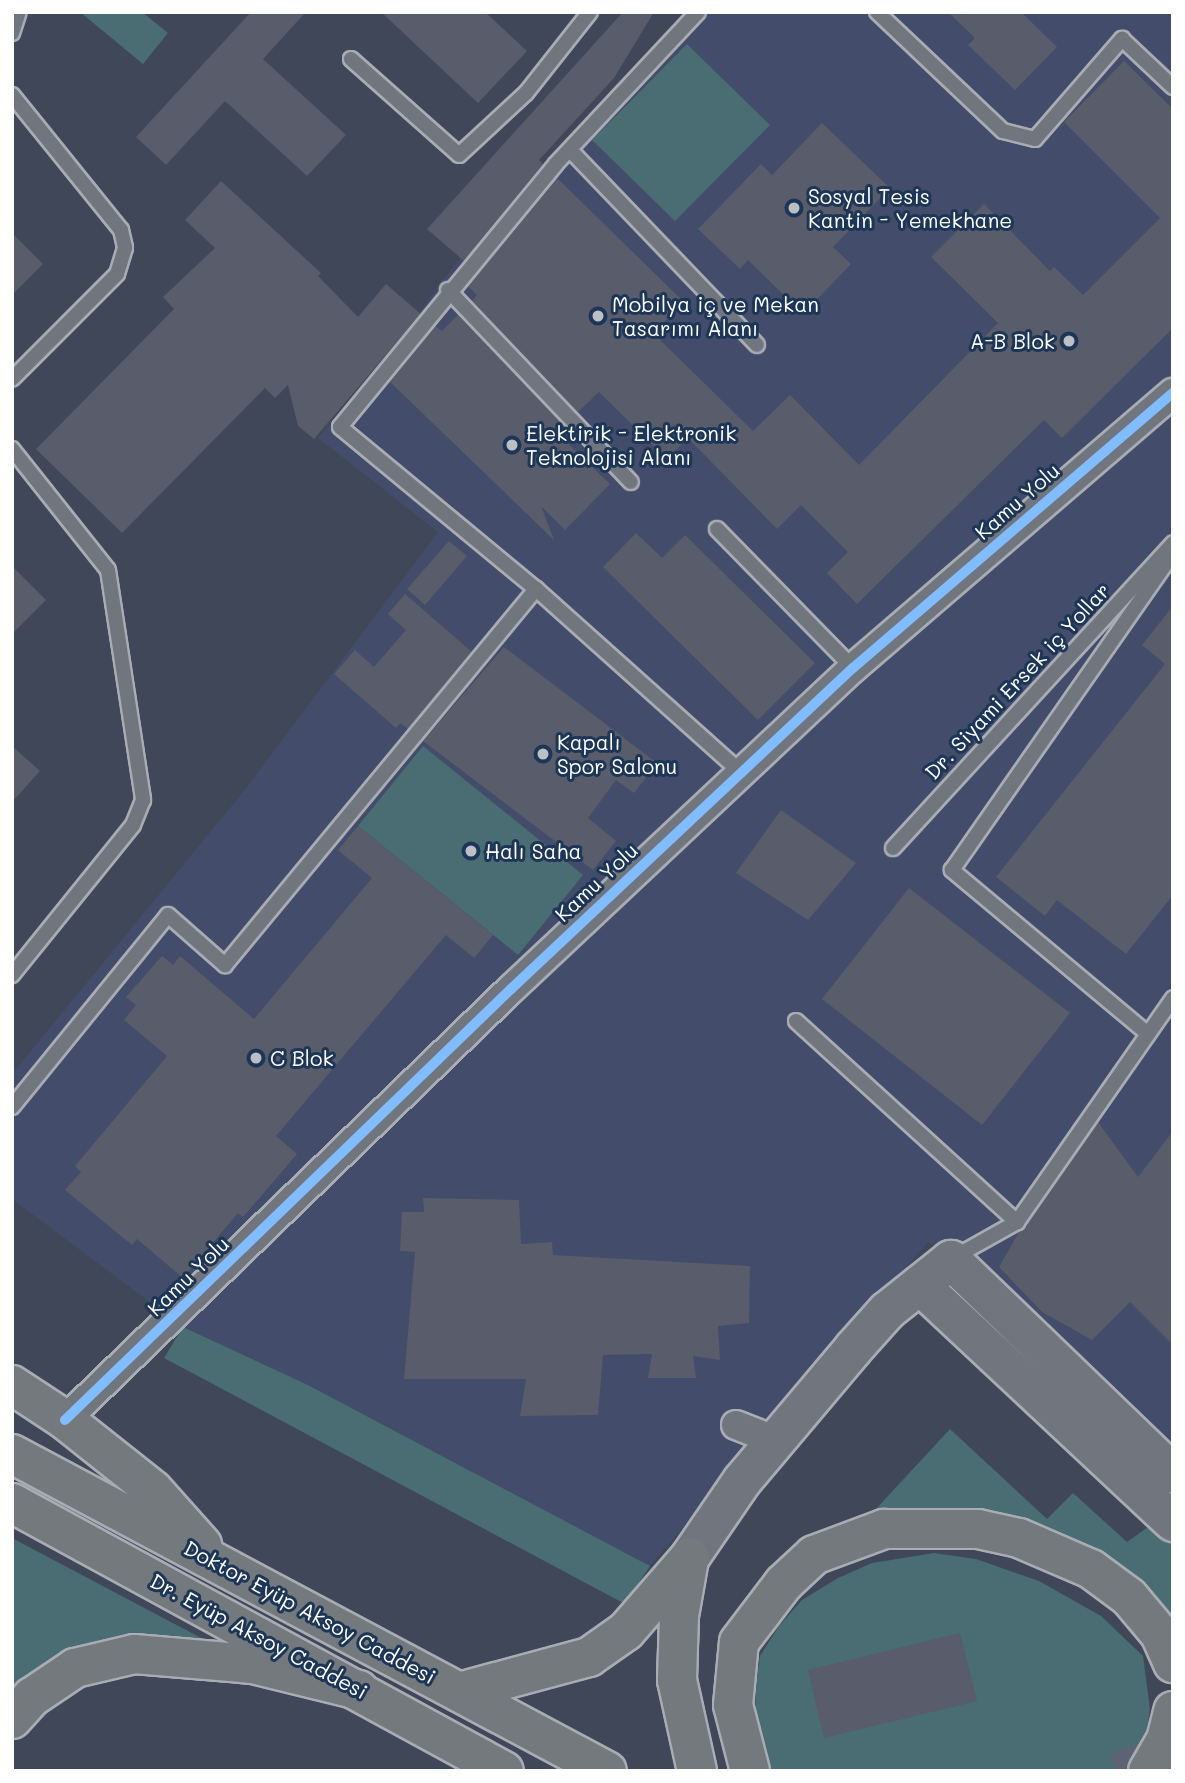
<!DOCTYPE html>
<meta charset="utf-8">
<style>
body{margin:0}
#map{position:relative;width:1185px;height:1783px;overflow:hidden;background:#3f4759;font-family:Mali,sans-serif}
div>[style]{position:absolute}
.built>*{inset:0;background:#434c6a}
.green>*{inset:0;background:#496d73}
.building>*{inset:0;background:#595c6a}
.highway-tunnel>*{height:38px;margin-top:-19px;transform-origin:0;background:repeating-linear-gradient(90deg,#5c6372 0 38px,transparent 0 57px)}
.roads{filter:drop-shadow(2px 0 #a9acb4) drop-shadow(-2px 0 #a9acb4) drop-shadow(0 2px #a9acb4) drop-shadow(0 -2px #a9acb4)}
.lane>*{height:14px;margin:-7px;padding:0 7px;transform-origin:7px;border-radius:7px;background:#70757e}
.street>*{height:28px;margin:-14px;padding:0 14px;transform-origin:14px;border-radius:14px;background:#70757e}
.secondary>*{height:38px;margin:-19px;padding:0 19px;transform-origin:19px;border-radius:19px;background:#70757e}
.primary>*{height:38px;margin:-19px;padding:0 19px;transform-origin:19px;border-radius:19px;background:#74797e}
.highway>*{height:38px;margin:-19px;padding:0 19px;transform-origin:19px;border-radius:19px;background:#74797e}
.cycleway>*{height:10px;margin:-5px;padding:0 5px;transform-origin:5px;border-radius:5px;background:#80bcff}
.dots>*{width:19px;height:19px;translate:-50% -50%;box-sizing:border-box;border:4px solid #1d3557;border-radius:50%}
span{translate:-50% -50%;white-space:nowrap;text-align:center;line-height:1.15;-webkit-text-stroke:6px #1d3557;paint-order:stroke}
.poi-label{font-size:21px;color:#fff}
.left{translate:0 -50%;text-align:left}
.right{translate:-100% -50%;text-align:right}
.street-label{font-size:21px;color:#fff}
.frame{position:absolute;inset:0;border:14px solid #fff;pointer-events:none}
</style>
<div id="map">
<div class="built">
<i style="clip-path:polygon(690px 12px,1173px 12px,1173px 981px,1136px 1036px,1173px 983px,1173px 1446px,928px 1242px,650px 1566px,308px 1385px,183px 1327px,12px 1199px,12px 1074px,247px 787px,438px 532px,318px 438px,364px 387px,455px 264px)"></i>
</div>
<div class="green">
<i style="clip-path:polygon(80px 12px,142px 12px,168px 33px,143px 64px)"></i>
<i style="clip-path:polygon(687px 44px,770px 125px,675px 221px,592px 140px)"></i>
<i style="clip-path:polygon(423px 746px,583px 875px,518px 955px,358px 826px)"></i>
<i style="clip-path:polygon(183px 1327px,308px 1385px,650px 1566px,625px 1604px,164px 1358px)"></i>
<i style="clip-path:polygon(950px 1429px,1047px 1519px,1073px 1493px,1127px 1542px,1152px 1524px,1173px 1543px,1173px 1623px,1149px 1590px,1109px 1565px,962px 1516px,875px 1510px)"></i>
<i style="clip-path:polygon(12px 1538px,205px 1640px,209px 1649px,12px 1699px)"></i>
<i style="clip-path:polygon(934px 1553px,976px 1559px,1039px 1581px,1101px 1616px,1143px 1656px,1150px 1709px,1147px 1729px,1124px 1771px,768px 1771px,757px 1730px,755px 1692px,760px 1656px,779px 1626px,802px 1600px,838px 1578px,872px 1563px)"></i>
</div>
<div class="building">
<i style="clip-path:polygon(251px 12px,306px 12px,263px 59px,346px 135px,307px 176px,225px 101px,166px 165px,136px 137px)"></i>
<i style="clip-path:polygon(381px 12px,485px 12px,527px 51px,478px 103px)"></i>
<i style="clip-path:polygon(623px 12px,654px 12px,614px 78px,539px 160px,543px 164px,464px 261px,427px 229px)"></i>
<i style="clip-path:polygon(948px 12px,1021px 12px,1057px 47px,1015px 90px,968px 45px,975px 38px)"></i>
<i style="clip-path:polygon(1124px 61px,1173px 109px,1173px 328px,1062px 438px,1044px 420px,857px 604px,827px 573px,848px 552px,801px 505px,777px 529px,688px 438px,667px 459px,599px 392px,578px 412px,472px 301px,477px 295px,468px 286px,557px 178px,684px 302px,653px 333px,753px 431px,790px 395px,859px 465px,998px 323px,931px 257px,984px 204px,1050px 271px,1054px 267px,1083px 295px,1160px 218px,1064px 122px)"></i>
<i style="clip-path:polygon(822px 123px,890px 188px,833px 247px,851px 264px,803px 314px,748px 260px,740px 269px,698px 229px,761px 164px,772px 175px)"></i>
<i style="clip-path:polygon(221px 181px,321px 273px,318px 276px,358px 317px,386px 284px,421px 314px,314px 439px,298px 426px,288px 385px,275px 398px,265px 388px,122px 533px,36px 449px,174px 309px,163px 297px,215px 248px,185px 220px)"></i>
<i style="clip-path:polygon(12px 233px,43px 264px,12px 295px)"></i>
<i style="clip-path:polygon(458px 315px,564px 426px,557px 433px,610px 484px,565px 530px,541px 506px,554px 540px,390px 382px,435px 326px,442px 331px)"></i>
<i style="clip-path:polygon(636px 533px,662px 558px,685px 535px,815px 663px,758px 720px,603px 567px)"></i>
<i style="clip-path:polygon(449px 541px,467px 556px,425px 605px,407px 589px)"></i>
<i style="clip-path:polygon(12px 566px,46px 600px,12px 634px)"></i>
<i style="clip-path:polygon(405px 594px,472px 652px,408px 729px,400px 723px,396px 728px,334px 674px,355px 650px,374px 667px,406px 630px,388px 614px)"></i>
<i style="clip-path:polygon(1173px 606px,1173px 895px,1126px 954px,1057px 900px,1045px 916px,996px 877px,1165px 664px,1142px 645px)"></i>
<i style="clip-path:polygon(504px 647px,657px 763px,634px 793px,616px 780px,588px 818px,616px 841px,593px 870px,423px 741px)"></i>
<i style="clip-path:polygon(12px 746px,40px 771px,12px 802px)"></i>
<i style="clip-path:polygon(781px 810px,856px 863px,808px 920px,736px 873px)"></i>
<i style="clip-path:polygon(358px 826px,493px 935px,474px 958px,446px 935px,276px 1136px,297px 1154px,243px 1217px,238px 1213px,183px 1278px,137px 1239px,132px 1245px,65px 1190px,81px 1172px,75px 1166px,167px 1056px,124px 1020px,136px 1005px,126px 997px,162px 956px,173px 965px,180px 956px,254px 1019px,372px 878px,338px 850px)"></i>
<i style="clip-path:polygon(909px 888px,1070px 1013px,982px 1125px,822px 999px)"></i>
<i style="clip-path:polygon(1098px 1122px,1138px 1177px,1173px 1131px,1173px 1345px,1130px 1302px,1092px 1340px,1042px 1312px,999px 1267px,1019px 1232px)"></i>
<i style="clip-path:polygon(423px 1198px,519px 1200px,521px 1244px,552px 1242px,553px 1255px,750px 1266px,749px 1323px,718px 1326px,720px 1360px,693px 1356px,696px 1378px,648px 1378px,652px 1354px,603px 1355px,598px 1415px,520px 1416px,526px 1379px,404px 1379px,415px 1252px,400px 1251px,402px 1212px,424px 1212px)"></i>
<i style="clip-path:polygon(960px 1633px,977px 1701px,824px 1738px,808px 1670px)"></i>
</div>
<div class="highway-tunnel">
<i style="left:1115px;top:1771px;width:61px;rotate:-17.2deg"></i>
</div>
<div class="roads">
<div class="lane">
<i style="left:698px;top:12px;width:208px;rotate:133.1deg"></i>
<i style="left:556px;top:164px;width:340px;rotate:129.4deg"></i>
<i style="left:340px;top:427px;width:254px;rotate:39.6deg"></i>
<i style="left:536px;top:589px;width:275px;rotate:41.8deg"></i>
<i style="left:877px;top:12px;width:173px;rotate:43.4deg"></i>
<i style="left:1003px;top:131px;width:33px;rotate:14deg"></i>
<i style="left:1035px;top:139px;width:133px;rotate:-49deg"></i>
<i style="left:1122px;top:39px;width:70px;rotate:43.3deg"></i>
<i style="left:12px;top:33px;width:22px;rotate:-72deg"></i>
<i style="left:351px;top:59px;width:144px;rotate:41.6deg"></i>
<i style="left:459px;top:155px;width:91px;rotate:-42.8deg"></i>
<i style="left:526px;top:93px;width:103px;rotate:-51.7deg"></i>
<i style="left:12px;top:95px;width:174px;rotate:51.1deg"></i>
<i style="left:121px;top:230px;width:18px;rotate:77deg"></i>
<i style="left:125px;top:248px;width:27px;rotate:107deg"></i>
<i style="left:117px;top:274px;width:148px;rotate:135deg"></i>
<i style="left:570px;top:150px;width:270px;rotate:46.2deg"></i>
<i style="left:448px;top:290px;width:265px;rotate:46.4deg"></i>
<i style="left:12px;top:449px;width:154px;rotate:51.6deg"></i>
<i style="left:108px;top:570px;width:233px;rotate:81.3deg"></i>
<i style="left:143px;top:800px;width:27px;rotate:112deg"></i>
<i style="left:133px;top:825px;width:193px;rotate:128.9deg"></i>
<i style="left:717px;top:529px;width:194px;rotate:45.6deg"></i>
<i style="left:893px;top:848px;width:414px;rotate:-47.4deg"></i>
<i style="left:796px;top:1021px;width:299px;rotate:42.3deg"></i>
<i style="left:1148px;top:1034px;width:256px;rotate:-140.1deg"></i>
<i style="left:952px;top:870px;width:386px;rotate:-55.1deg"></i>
<i style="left:12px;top:1107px;width:247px;rotate:-50.9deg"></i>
<i style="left:168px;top:915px;width:76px;rotate:41.3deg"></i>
<i style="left:225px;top:965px;width:488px;rotate:-50.4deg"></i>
<i style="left:951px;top:1259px;width:76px;rotate:-29.3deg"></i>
<i style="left:1017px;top:1222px;width:273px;rotate:-55.1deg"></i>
</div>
<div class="street">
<i style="left:65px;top:1420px;width:620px;rotate:-44.02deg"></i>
<i style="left:511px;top:989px;width:469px;rotate:-43.2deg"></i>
<i style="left:853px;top:668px;width:422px;rotate:-40.7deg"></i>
<i style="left:736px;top:1425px;width:41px;rotate:21.5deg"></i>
</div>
<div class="secondary">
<i style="left:920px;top:1285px;width:347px;rotate:43.1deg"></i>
<i style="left:690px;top:1557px;width:92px;rotate:-55.6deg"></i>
<i style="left:742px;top:1481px;width:172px;rotate:-49.9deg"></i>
<i style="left:853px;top:1349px;width:51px;rotate:-48.2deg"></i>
<i style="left:887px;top:1311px;width:82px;rotate:-38.6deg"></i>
<i style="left:951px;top:1260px;width:308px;rotate:43.9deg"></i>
</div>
<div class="primary">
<i style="left:12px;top:1385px;width:64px;rotate:33.4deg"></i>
<i style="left:65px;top:1420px;width:112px;rotate:38.5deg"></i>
<i style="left:153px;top:1490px;width:74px;rotate:48.3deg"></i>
<i style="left:12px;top:1454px;width:674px;rotate:28.05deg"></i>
<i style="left:12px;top:1503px;width:560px;rotate:28.58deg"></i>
<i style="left:689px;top:1559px;width:58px;rotate:100deg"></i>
<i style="left:679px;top:1616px;width:64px;rotate:91.8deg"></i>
<i style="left:677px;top:1680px;width:93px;rotate:77.6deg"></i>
<i style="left:459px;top:1692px;width:135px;rotate:-15.1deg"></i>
<i style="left:589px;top:1657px;width:45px;rotate:-35.1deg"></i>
<i style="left:626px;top:1631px;width:98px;rotate:-49.1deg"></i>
</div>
<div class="highway">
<i style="left:12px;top:1719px;width:30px;rotate:-48deg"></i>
<i style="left:32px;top:1697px;width:52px;rotate:-34deg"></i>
<i style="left:75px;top:1668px;width:61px;rotate:-13.3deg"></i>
<i style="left:134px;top:1654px;width:119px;rotate:4.8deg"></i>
<i style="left:253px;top:1664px;width:109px;rotate:13.8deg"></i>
<i style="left:750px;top:1771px;width:68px;rotate:-104.4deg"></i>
<i style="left:733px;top:1705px;width:63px;rotate:-84.6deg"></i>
<i style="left:739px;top:1642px;width:74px;rotate:-52.7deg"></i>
<i style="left:784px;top:1583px;width:41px;rotate:-43deg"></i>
<i style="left:814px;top:1555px;width:75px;rotate:-20.4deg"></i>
<i style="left:884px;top:1529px;width:94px"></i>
<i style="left:978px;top:1529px;width:42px;rotate:12.4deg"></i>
<i style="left:1019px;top:1538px;width:78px;rotate:23.3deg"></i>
<i style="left:1091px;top:1569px;width:47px;rotate:36.4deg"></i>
<i style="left:1129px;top:1597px;width:48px;rotate:50deg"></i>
<i style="left:1160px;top:1634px;width:32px;rotate:66deg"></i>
<i style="left:1148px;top:1771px;width:36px;rotate:-60deg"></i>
<i style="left:1166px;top:1740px;width:30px;rotate:-76deg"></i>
</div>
</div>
<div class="cycleway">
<i style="left:65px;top:1420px;width:620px;rotate:-44.02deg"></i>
<i style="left:511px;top:989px;width:469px;rotate:-43.2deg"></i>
<i style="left:853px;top:668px;width:422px;rotate:-40.7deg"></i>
</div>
<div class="dots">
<i style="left:794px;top:208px;background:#bcbfc5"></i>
<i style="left:598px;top:316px;background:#bcbfc5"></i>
<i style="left:1069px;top:341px;background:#bcbfc5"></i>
<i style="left:512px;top:445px;background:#bcbfc5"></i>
<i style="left:543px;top:754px;background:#bcbfc5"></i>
<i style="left:471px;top:851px;background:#bcbfc5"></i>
<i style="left:256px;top:1058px;background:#bcbfc5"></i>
</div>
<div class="poi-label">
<span class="left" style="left:808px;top:208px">Sosyal Tesis<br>Kantin - Yemekhane</span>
<span class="left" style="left:612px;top:316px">Mobilya iç ve Mekan<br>Tasarımı Alanı</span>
<span class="right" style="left:1055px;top:341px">A-B Blok</span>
<span class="left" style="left:526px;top:445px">Elektirik - Elektronik<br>Teknolojisi Alanı</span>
<span class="left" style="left:557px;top:754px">Kapalı<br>Spor Salonu</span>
<span class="left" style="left:485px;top:851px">Halı Saha</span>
<span class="left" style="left:270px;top:1058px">C Blok</span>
</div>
<div class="street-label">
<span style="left:1017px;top:501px;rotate:-41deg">Kamu Yolu</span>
<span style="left:1017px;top:681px;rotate:-47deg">Dr. Siyami Ersek iç Yollar</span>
<span style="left:596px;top:882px;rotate:-43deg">Kamu Yolu</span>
<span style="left:188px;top:1276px;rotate:-44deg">Kamu Yolu</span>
<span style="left:310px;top:1612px;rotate:28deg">Doktor Eyüp Aksoy Caddesi</span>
<span style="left:259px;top:1636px;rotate:28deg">Dr. Eyüp Aksoy Caddesi</span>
</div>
<div class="frame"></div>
</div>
